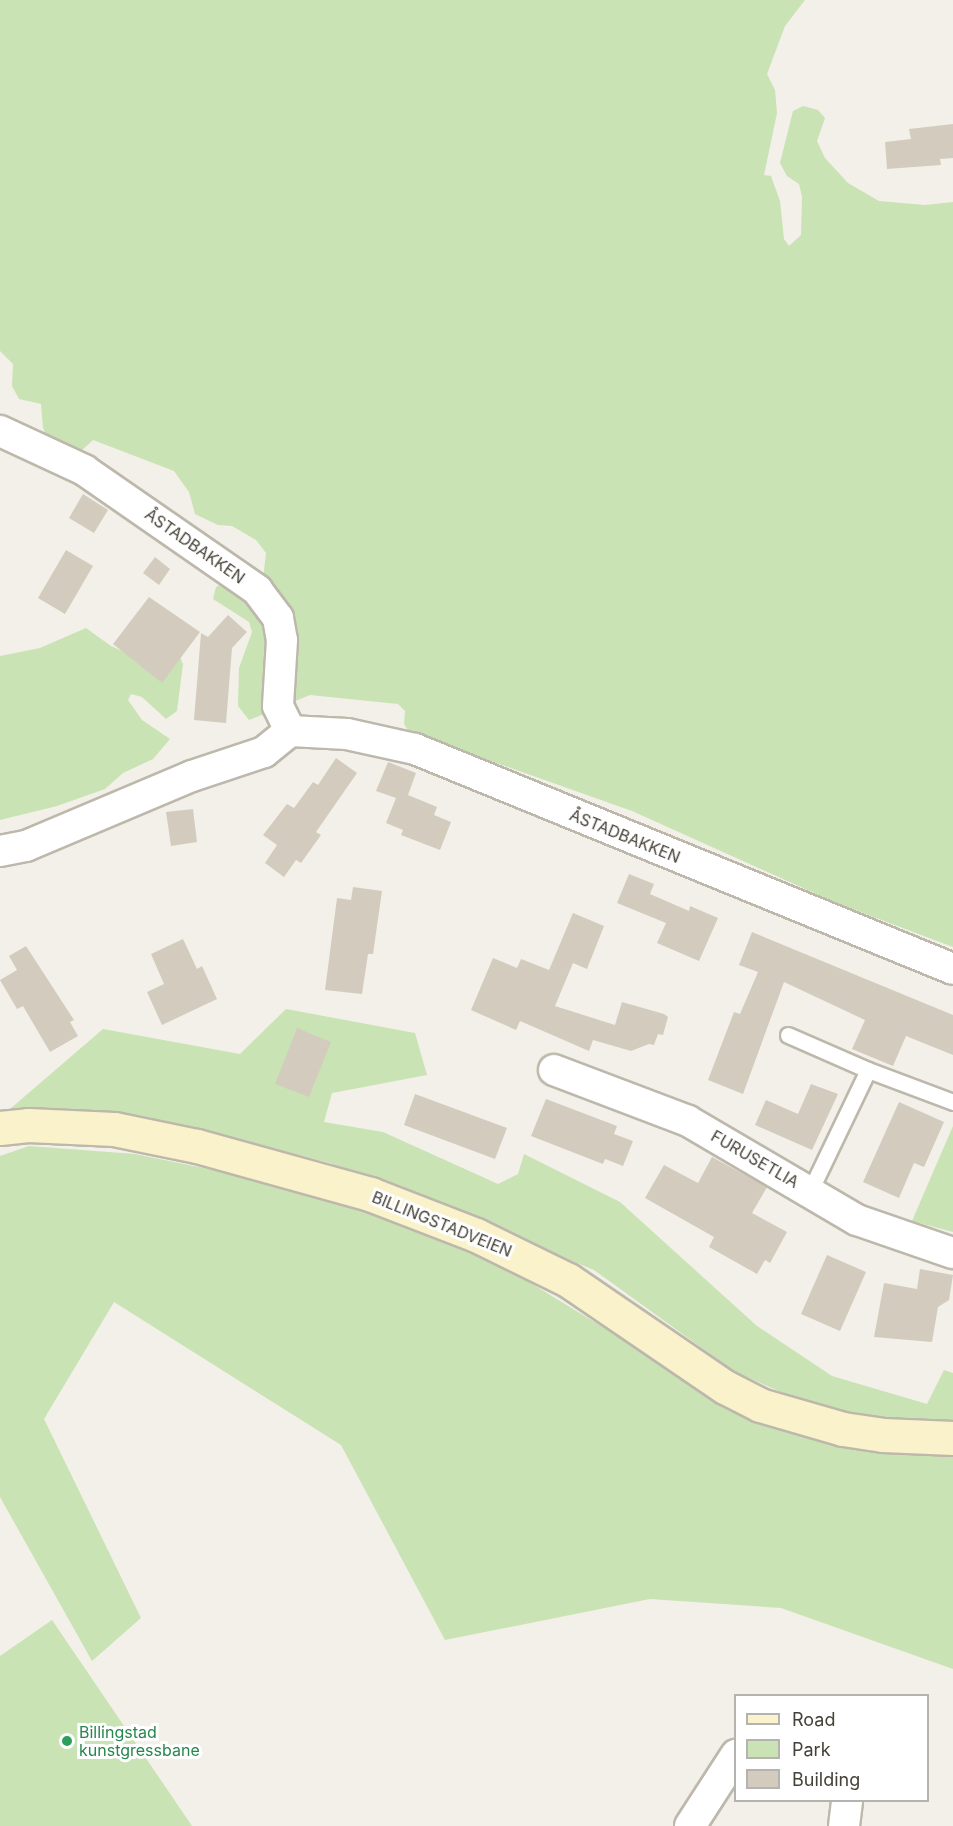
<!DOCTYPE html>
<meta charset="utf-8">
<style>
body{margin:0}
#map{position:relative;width:953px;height:1826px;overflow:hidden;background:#f2f0e8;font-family:Inter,sans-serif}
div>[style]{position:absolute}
.green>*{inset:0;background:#c9e3b4}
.building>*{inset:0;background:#d3ccbe}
.roads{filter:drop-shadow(2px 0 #bdb8ab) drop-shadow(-2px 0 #bdb8ab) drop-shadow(0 2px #bdb8ab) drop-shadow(0 -2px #bdb8ab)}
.service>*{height:15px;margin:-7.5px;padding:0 7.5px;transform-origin:7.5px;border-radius:7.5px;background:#fff}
.minor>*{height:30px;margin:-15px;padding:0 15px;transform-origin:15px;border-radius:15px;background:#fff}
.secondary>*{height:33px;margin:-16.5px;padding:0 16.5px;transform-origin:16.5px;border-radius:16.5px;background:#f9f2ca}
.dots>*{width:16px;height:16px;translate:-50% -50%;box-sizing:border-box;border:3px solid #fff;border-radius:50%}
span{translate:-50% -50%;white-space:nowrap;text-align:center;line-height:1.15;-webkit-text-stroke:6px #fff;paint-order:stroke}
.street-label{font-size:16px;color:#454137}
.leisure-label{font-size:16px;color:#27864d}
.left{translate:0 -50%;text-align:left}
.legend{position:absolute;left:734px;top:1694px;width:195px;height:108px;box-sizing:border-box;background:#fff;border:2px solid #b5b3af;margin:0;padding:8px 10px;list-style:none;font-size:18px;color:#454137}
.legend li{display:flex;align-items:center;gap:12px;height:30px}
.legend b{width:30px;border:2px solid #b5b3af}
</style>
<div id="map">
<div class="green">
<i style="clip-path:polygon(0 0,805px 0,785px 26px,767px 74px,775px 90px,777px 113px,764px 175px,771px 176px,780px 201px,784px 239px,789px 246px,801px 235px,802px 197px,799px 184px,787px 176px,780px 163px,793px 111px,803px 106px,818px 110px,825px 118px,817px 141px,825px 158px,848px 183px,879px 201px,925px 205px,953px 202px,953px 947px,834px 902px,632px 811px,409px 732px,404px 724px,405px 711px,398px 704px,310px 695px,249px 720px,238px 706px,239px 668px,252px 632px,249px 622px,213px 599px,216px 587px,227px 581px,263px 579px,266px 553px,256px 540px,232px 526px,218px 525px,195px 514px,189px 492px,174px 471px,93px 440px,66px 465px,58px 461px,43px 428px,41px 404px,19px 399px,12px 386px,13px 364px,0 351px)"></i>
<i style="clip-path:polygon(86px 628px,111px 646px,136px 657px,174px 644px,183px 664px,177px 711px,166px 719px,142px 697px,131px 694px,128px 700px,142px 720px,170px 739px,153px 759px,123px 773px,105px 789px,57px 806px,0 820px,0 656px,40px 648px)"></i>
<i style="clip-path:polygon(286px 1009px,415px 1033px,427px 1075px,332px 1093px,324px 1122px,383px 1132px,498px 1184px,518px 1174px,524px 1154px,620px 1202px,757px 1326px,832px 1376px,927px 1404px,944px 1370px,953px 1373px,953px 1425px,820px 1409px,735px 1372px,594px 1270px,330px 1163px,209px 1132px,95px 1112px,10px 1109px,103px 1029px,240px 1054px)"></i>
<i style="clip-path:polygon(953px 1126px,953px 1232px,912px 1221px)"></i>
<i style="clip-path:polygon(29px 1146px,135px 1154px,296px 1187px,478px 1251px,716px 1396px,798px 1434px,953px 1452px,953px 1669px,781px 1608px,650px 1599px,445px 1640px,341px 1445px,114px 1302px,44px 1419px,141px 1618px,92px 1661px,0 1497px,0 1156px)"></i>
<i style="clip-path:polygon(52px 1620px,192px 1826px,0 1826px,0 1656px)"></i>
</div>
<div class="building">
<i style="clip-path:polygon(953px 124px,953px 158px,940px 159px,941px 165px,887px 169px,885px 142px,911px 139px,909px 129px)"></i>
<i style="clip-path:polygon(83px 494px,108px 510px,94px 533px,69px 518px)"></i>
<i style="clip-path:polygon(66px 550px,93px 566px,65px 614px,38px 598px)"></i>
<i style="clip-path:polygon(155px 557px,170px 569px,159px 585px,143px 573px)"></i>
<i style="clip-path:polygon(149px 597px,200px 632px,162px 683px,113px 644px)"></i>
<i style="clip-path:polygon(228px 615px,247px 632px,232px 648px,226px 723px,194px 720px,201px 633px,208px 637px)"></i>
<i style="clip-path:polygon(336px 758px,357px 773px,316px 832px,321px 835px,301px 863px,296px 860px,284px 877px,265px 863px,277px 845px,263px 835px,287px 804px,294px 808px,313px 782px,318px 785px)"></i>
<i style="clip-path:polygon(388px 762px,416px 773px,408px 795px,437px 807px,434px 815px,451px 822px,440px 850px,401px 835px,403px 830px,386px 823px,396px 798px,376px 791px)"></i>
<i style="clip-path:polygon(193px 809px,197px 842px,171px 846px,166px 812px)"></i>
<i style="clip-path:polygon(629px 874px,654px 884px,650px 894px,689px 911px,690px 906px,718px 918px,699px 961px,657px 943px,666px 923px,617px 903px)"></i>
<i style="clip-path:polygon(353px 887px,382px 891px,373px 954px,368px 954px,362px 994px,325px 990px,337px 898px,351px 900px)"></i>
<i style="clip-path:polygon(573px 913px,604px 926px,587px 969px,573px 963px,555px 1006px,615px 1025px,622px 1002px,664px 1014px,668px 1017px,663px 1035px,658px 1034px,654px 1045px,649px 1044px,631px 1051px,593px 1040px,589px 1051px,520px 1021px,516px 1030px,471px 1010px,493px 958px,517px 968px,521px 959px,549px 970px)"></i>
<i style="clip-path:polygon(752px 932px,953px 1015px,953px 1055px,906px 1036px,893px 1066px,852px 1049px,865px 1020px,784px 982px,743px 1094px,708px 1080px,734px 1012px,740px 1014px,758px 972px,739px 965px)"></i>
<i style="clip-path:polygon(183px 939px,197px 969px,202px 966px,217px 999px,162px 1025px,147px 992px,164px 984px,151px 954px)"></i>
<i style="clip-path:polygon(26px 946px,74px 1020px,70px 1022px,78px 1036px,50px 1052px,23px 1006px,17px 1009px,0 980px,17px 970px,9px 956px)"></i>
<i style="clip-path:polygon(297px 1028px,331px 1042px,309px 1097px,275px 1084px)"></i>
<i style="clip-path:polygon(811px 1084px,838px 1094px,812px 1150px,755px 1125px,766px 1100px,798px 1114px)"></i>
<i style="clip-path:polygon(415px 1094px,507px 1128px,495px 1159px,404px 1125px)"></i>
<i style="clip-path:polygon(546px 1099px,617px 1126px,614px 1134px,633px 1141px,623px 1166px,605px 1159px,603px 1164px,531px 1136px)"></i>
<i style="clip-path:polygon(899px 1102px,944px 1122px,924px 1167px,914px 1163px,899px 1198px,863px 1182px)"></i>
<i style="clip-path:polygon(712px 1157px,767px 1187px,752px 1213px,787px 1232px,770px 1263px,765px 1260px,757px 1274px,709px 1247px,714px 1237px,645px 1198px,664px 1165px,698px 1183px)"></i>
<i style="clip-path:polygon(827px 1255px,866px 1272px,840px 1331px,801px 1314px)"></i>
<i style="clip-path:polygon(920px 1269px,953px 1275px,949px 1300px,938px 1307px,932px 1342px,874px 1337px,884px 1283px,917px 1289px)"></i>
</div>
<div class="roads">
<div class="service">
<i style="left:788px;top:1035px;width:87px;rotate:23.6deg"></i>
<i style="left:810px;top:1191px;width:134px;rotate:-64.4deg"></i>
<i style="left:868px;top:1070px;width:91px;rotate:20.6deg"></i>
</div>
<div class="minor">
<i style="left:0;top:431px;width:93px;rotate:24.9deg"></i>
<i style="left:84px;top:470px;width:211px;rotate:34.7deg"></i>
<i style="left:257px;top:590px;width:35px;rotate:53deg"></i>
<i style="left:278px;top:618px;width:22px;rotate:80deg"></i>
<i style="left:282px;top:640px;width:66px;rotate:93.5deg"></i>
<i style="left:278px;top:706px;width:28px;rotate:64deg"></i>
<i style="left:0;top:851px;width:26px;rotate:-11deg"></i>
<i style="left:26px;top:846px;width:180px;rotate:-22.9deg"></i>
<i style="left:192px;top:776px;width:76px;rotate:-18.4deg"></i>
<i style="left:264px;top:752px;width:33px;rotate:-39deg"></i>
<i style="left:290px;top:731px;width:57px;rotate:3deg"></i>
<i style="left:347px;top:734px;width:70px;rotate:12.4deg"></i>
<i style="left:415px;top:749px;width:581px;rotate:22.24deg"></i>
<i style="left:554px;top:1070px;width:143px;rotate:20.8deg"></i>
<i style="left:688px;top:1121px;width:196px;rotate:30.4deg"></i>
<i style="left:857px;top:1220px;width:102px;rotate:19deg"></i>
<i style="left:690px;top:1826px;width:85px;rotate:-57.1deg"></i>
<i style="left:844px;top:1826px;width:26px;rotate:-83deg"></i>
</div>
<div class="secondary">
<i style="left:0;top:1128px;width:28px;rotate:-6deg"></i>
<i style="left:28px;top:1125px;width:86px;rotate:2.7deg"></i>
<i style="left:114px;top:1129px;width:85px;rotate:11.6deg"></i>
<i style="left:197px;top:1146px;width:180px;rotate:15.5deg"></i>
<i style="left:370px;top:1194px;width:114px;rotate:21.1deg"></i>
<i style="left:476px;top:1235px;width:102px;rotate:26.1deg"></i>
<i style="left:568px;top:1280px;width:190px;rotate:34.3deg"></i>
<i style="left:725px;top:1387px;width:39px;rotate:27deg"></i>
<i style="left:760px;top:1405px;width:86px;rotate:16.1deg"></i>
<i style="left:843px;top:1429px;width:40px;rotate:8.5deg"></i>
<i style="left:883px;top:1435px;width:70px;rotate:2.5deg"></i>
</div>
</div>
<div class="dots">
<i style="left:67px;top:1741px;background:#2e9e5b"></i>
</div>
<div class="street-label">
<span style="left:195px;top:546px;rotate:35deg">ÅSTADBAKKEN</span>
<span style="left:625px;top:836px;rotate:22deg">ÅSTADBAKKEN</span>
<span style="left:755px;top:1159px;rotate:30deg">FURUSETLIA</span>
<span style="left:442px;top:1224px;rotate:22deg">BILLINGSTADVEIEN</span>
</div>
<div class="leisure-label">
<span class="left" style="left:79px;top:1741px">Billingstad<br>kunstgressbane</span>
</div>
<ul class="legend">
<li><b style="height:8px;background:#f9f2ca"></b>Road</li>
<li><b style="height:16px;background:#c9e3b4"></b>Park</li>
<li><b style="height:16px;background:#d3ccbe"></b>Building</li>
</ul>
</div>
